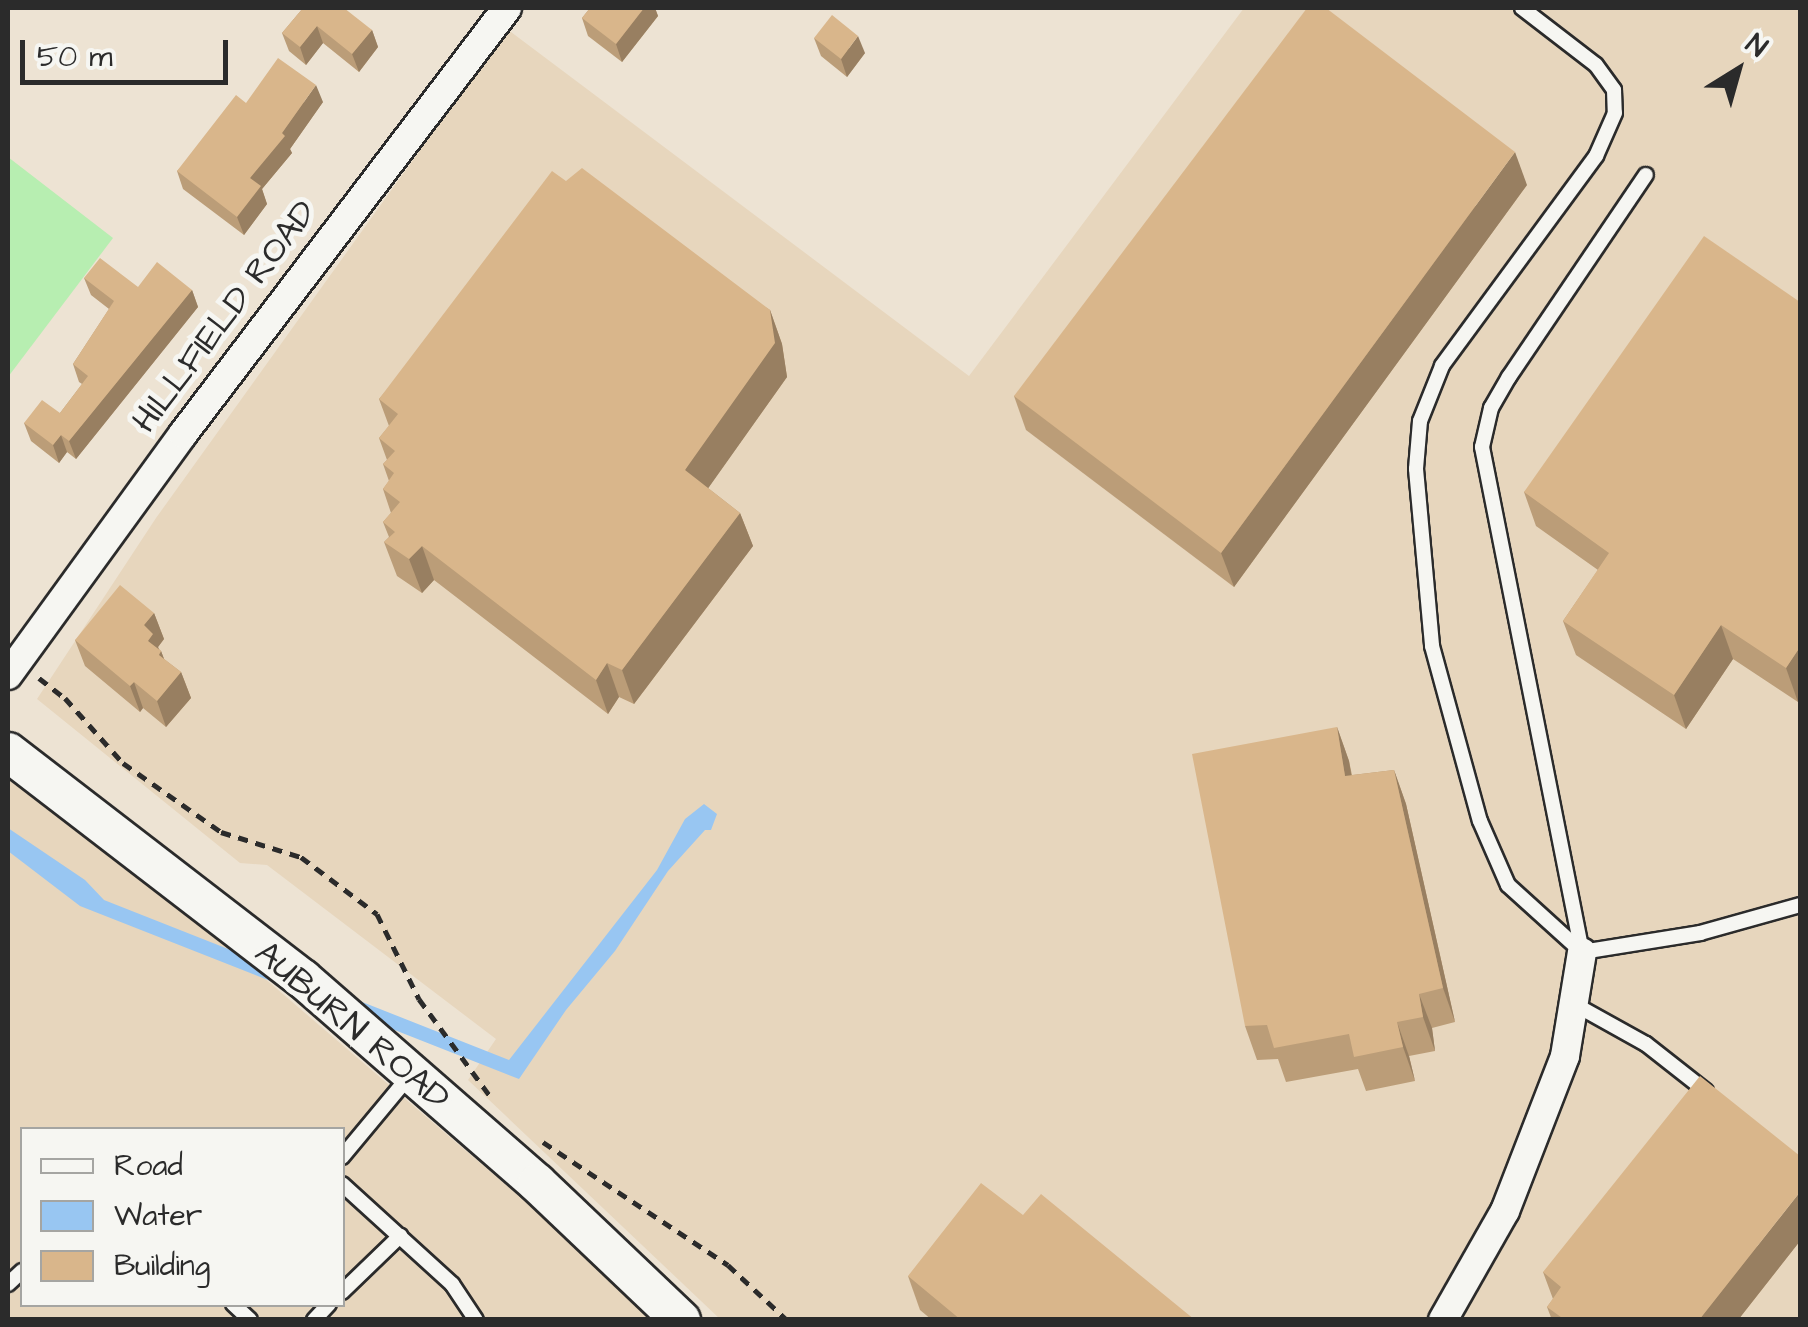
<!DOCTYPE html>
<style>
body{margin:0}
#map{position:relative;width:1808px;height:1327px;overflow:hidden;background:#ede3d3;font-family:"Architects Daughter",sans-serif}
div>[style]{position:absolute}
.built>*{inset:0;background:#e7d6bd}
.green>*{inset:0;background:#b7eeb1}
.water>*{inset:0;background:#98c6f2}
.path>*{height:5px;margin-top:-2.5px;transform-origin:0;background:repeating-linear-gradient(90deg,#2b2b2b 0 10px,transparent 0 18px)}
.roads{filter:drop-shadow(2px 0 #2b2b2b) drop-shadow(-2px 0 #2b2b2b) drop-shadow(0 2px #2b2b2b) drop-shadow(0 -2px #2b2b2b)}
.service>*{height:14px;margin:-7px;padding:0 7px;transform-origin:7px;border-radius:7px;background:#f6f6f2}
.minor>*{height:28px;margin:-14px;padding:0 14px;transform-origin:14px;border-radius:14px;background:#f6f6f2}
.secondary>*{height:38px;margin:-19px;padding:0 19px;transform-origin:19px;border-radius:19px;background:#f6f6f2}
.wall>*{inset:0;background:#bb9d78}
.shaded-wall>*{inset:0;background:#987f61}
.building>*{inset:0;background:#d9b68b}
span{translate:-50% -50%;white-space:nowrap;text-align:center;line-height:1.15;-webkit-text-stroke:10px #f6f6f2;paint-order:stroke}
.street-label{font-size:35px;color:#2b2b2b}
.frame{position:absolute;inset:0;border:10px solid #2b2b2b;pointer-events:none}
.legend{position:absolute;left:20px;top:1127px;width:325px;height:180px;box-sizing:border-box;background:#f6f6f2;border:2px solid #a5a5a2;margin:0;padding:12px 18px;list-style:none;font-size:30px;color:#2b2b2b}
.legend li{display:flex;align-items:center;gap:20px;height:50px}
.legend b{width:50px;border:2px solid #a5a5a2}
.north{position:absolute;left:1688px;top:20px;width:100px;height:100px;-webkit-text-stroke:8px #f6f6f2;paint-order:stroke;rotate:37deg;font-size:28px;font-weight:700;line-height:40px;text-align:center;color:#2b2b2b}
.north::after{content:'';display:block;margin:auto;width:35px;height:45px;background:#2b2b2b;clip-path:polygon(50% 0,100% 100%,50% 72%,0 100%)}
.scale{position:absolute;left:20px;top:40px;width:208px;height:45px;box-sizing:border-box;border:5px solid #2b2b2b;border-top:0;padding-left:12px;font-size:30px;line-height:35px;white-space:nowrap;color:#2b2b2b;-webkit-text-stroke:8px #f6f6f2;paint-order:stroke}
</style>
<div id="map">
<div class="built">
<i style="clip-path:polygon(1244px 8px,1800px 8px,1800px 1319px,720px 1319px,468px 1080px,496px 1039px,267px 865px,240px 863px,37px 699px,156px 518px,507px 29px,969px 376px)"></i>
<i style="clip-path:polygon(evenodd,8px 777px,208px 930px,541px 1215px,653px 1319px,8px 1319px,8px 777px,22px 1130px,342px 1130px,342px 1304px,22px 1304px,22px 1130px)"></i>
</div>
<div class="green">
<i style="clip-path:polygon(8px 157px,113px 238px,8px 377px)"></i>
</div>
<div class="water">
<i style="clip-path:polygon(704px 804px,717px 814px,711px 830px,705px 830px,668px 871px,615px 951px,566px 1010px,519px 1079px,80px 906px,8px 851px,8px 828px,85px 880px,104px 900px,509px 1060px,657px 870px,685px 819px)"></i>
</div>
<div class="path">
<i style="left:39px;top:678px;width:33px;rotate:38deg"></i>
<i style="left:65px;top:698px;width:87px;rotate:48.3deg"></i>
<i style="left:123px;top:763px;width:120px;rotate:35.1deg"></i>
<i style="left:221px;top:832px;width:84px;rotate:17.4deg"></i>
<i style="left:301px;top:857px;width:95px;rotate:36.9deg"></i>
<i style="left:377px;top:914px;width:95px;rotate:63.7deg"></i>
<i style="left:419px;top:999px;width:125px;rotate:53.8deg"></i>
<i style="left:543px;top:1142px;width:222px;rotate:33.6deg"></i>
<i style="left:728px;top:1265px;width:81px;rotate:43deg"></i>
</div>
<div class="roads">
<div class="service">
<i style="left:1522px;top:8px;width:93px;rotate:37.6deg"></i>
<i style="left:1596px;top:65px;width:31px;rotate:54deg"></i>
<i style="left:1614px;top:90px;width:23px;rotate:88deg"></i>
<i style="left:1615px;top:113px;width:47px;rotate:113.8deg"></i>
<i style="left:1596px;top:156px;width:260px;rotate:126.3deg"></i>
<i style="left:1442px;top:366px;width:59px;rotate:111.8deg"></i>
<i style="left:1420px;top:421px;width:48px;rotate:94.8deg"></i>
<i style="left:1416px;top:469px;width:178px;rotate:84.8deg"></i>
<i style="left:1432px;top:646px;width:181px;rotate:74.7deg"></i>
<i style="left:1480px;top:821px;width:70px;rotate:66.4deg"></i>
<i style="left:1508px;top:885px;width:100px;rotate:42.2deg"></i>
<i style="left:1582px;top:952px;width:120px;rotate:-9.1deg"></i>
<i style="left:1700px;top:933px;width:104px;rotate:-15.6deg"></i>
<i style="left:1582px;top:952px;width:515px;rotate:-101.2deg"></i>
<i style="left:1482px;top:447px;width:40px;rotate:-77deg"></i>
<i style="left:1491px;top:408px;width:36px;rotate:-60deg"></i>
<i style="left:1509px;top:377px;width:244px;rotate:-55.9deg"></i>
<i style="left:1574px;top:1004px;width:82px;rotate:29.1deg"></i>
<i style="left:1646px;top:1044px;width:76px;rotate:38.1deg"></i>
<i style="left:342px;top:1157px;width:108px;rotate:-50.3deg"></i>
<i style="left:342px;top:1184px;width:149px;rotate:42.3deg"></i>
<i style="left:452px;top:1284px;width:43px;rotate:56.3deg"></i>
<i style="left:8px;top:1284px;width:19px;rotate:-43deg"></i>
<i style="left:342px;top:1292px;width:81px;rotate:-44deg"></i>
<i style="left:233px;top:1304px;width:23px;rotate:43deg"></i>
<i style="left:314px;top:1320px;width:22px;rotate:-47deg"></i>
</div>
<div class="minor">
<i style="left:8px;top:675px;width:298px;rotate:-54deg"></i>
<i style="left:183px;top:434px;width:535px;rotate:-52.74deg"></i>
<i style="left:1443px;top:1320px;width:125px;rotate:-60.4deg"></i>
<i style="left:1505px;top:1211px;width:166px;rotate:-68.8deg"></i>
<i style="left:1565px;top:1056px;width:105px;rotate:-80.7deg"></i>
</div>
<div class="secondary">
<i style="left:8px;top:752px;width:372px;rotate:37.6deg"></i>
<i style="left:303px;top:979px;width:310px;rotate:41.1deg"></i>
<i style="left:537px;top:1183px;width:199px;rotate:43.6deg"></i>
</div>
</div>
<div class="wall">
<i style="clip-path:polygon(303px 8px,372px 30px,378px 47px,359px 72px,323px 43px,306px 65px,289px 51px,282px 33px)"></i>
<i style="clip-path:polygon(590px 8px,655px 8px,658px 16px,622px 62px,588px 36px,582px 18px)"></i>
<i style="clip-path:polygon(814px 38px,865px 53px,847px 77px,821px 56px)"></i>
<i style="clip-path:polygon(323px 102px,290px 149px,292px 153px,262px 189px,267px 204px,244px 235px,183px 189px,177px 171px,246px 103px)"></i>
<i style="clip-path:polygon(566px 181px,770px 310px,782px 344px,787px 377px,708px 488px,740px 513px,753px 546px,634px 704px,619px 697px,608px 714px,434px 580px,422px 593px,397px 576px,384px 542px,389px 537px,383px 522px,391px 513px,383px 489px,389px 481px,383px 464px,387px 460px,379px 438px,389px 426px,379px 399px)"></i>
<i style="clip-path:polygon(1527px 185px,1234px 587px,1026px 430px,1014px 396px)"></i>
<i style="clip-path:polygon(84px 278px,138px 287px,192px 290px,198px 307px,76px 459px,67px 452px,59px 463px,31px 441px,24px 423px,60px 413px,82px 384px,79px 382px,73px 364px,109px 309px,91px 295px)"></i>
<i style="clip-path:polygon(1800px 302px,1800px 699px,1798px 702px,1733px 659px,1686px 729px,1576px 655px,1563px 621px,1598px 570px,1536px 526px,1524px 492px)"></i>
<i style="clip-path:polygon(154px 613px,164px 639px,158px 647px,159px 649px,161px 651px,164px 659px,181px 672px,191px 698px,166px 727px,143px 708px,140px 712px,85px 666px,75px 640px)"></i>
<i style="clip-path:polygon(1337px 727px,1349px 761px,1352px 775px,1394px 770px,1406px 804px,1455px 1022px,1432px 1028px,1435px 1051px,1409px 1056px,1415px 1081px,1366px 1091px,1358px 1069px,1286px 1082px,1278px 1059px,1257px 1060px,1245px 1026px)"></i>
<i style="clip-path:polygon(1800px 1241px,1738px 1320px,1552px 1320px,1547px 1307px,1553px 1299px,1543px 1272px)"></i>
<i style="clip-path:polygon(908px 1276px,1195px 1320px,932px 1320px,920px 1310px)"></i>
</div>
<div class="shaded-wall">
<i style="clip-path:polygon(644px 8px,655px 8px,658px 16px,622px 62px,616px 44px)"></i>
<i style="clip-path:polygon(317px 26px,323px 43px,306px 65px,300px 47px)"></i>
<i style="clip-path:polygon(372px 30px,378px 47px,359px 72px,352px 54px)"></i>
<i style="clip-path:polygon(858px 36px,865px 53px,847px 77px,841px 59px)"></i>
<i style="clip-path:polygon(316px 85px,323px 102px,290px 149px,292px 153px,262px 189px,267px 204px,244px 235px,237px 217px,250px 178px)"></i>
<i style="clip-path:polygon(1515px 152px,1527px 185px,1234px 587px,1221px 553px)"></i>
<i style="clip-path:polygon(192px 290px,198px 307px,76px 459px,69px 441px)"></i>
<i style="clip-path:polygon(770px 310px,782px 344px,787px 377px,697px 504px,685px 470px)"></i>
<i style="clip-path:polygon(61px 435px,67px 452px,59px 463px,53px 445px)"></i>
<i style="clip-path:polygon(740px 513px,753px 546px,634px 704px,622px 670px)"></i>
<i style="clip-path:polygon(422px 546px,434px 580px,422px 593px,409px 559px)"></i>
<i style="clip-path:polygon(154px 613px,164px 639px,158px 647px,160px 653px,161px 651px,171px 677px,148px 641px,144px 625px)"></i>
<i style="clip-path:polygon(1721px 625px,1733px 659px,1686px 729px,1674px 695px)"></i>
<i style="clip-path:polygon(1800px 647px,1800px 699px,1798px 702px,1786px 668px)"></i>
<i style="clip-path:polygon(607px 663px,619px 697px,608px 714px,596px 680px)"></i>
<i style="clip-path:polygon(181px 672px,191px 698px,166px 727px,157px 701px)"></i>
<i style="clip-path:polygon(134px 682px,143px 708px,140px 712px,130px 686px)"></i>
<i style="clip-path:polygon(1337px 727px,1349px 761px,1357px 810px,1345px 776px)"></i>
<i style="clip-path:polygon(1394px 770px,1406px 804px,1455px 1022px,1443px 988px)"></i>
<i style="clip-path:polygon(1419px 994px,1432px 1028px,1435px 1051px,1423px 1017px)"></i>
<i style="clip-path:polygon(1397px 1022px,1409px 1056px,1415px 1081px,1403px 1047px)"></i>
<i style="clip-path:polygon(1800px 1192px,1800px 1241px,1738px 1320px,1699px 1320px)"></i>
</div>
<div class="building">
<i style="clip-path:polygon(303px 8px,309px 9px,311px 8px,344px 8px,372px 30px,352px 54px,317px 26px,300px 47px,282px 33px)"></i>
<i style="clip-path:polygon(590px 8px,644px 8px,616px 44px,582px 18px)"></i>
<i style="clip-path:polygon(1307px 8px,1326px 8px,1515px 152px,1221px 553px,1014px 396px)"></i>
<i style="clip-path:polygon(832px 15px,858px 36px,841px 59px,814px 38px)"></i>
<i style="clip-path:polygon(278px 58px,316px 85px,282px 133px,285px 136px,250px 178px,261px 186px,237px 217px,177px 171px,236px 95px,246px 103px)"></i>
<i style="clip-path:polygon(582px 168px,770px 310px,775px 343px,685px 470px,740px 513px,622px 670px,607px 663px,596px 680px,422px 546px,409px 559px,384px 542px,395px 532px,383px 522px,400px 502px,383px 489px,394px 473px,383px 464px,395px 451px,379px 438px,398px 414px,379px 399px,552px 171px,566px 181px)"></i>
<i style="clip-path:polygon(1704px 236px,1800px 302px,1800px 647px,1786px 668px,1721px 625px,1674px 695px,1563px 621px,1609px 553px,1524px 492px)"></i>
<i style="clip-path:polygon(100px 258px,138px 287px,157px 262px,192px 290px,69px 441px,61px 435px,53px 445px,24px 423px,42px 400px,60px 413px,88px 376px,73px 364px,114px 301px,84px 278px)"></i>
<i style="clip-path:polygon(120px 585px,154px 613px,144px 625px,153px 634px,148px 641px,161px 651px,159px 655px,181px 672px,157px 701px,134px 682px,130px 686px,75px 640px)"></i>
<i style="clip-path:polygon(1337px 727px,1345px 776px,1394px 770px,1443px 988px,1419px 994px,1423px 1017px,1397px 1022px,1403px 1047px,1354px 1057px,1349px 1034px,1274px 1048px,1267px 1025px,1245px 1026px,1192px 754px)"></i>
<i style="clip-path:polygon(1700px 1076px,1800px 1156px,1800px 1192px,1699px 1320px,1565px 1320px,1547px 1307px,1561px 1287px,1543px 1272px)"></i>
<i style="clip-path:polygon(981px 1183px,1023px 1215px,1041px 1194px,1195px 1320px,961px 1320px,908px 1276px)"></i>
</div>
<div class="street-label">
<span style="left:225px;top:317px;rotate:-53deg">HILLFIELD ROAD</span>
<span style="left:352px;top:1026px;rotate:40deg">AUBURN ROAD</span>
</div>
<div class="frame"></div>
<ul class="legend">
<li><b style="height:12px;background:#f6f6f2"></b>Road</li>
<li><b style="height:28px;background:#98c6f2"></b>Water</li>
<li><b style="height:28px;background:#d9b68b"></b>Building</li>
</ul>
<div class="north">N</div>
<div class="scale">50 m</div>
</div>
